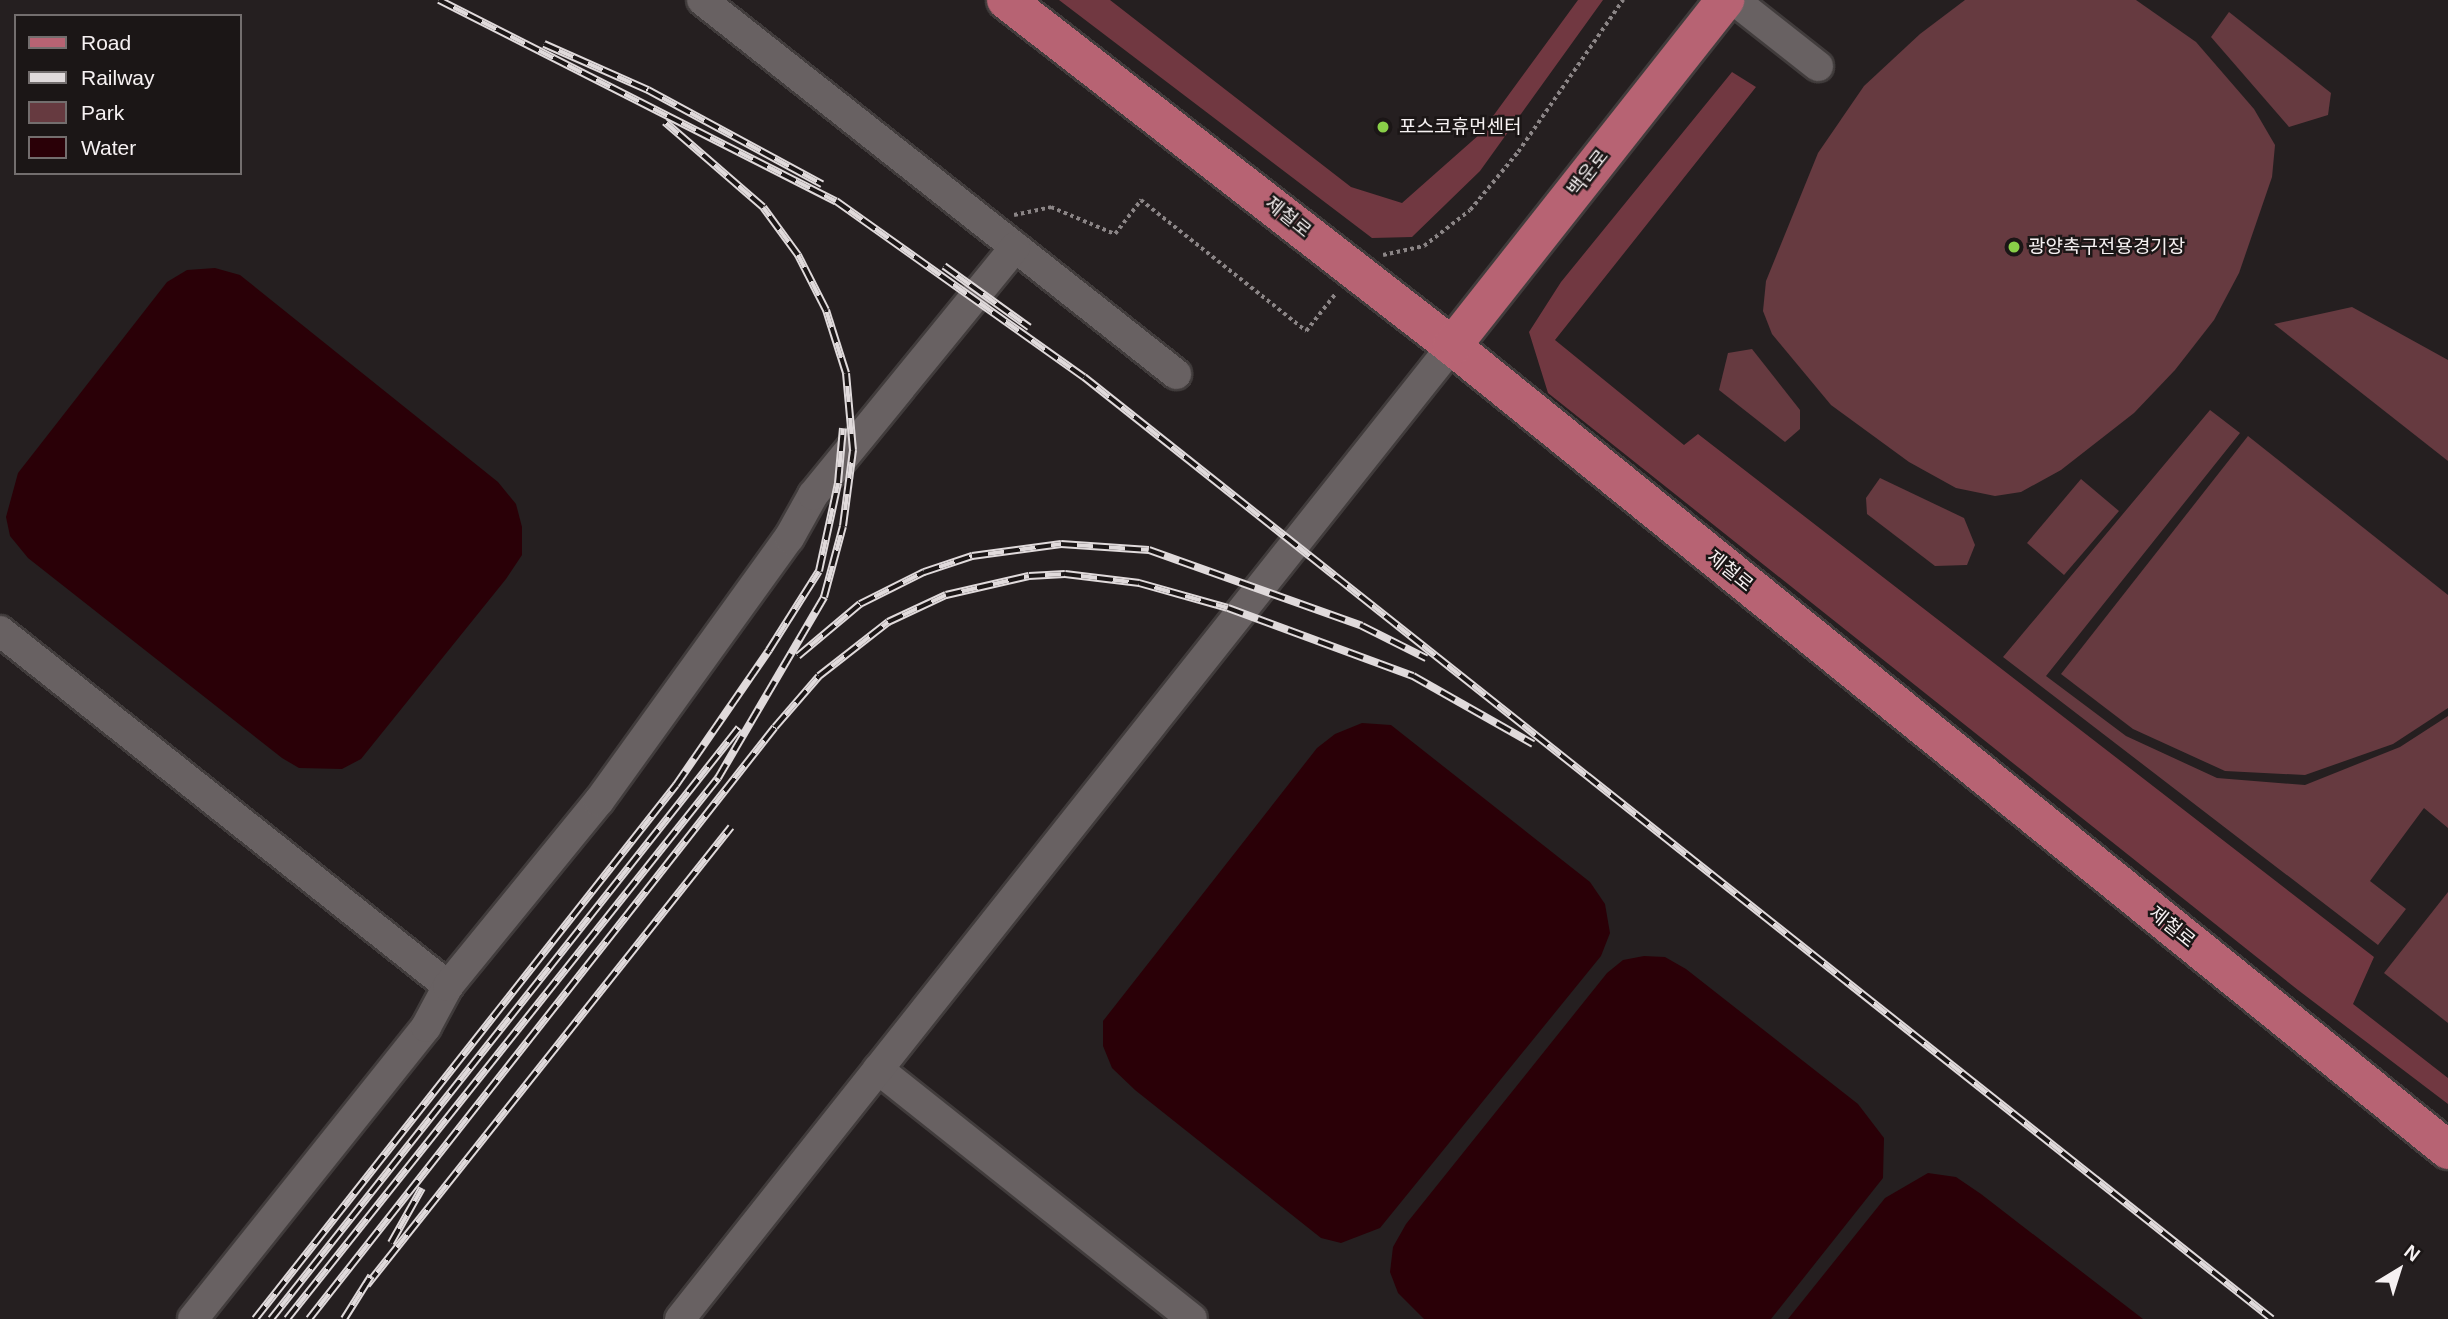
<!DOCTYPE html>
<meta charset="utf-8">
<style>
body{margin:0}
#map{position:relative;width:2448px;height:1319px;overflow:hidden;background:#251f20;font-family:Arial,"Noto Sans KR",sans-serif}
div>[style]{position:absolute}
.green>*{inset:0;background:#663a40}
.forest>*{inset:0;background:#713841}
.water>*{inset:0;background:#2a0007}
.path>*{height:3.5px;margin-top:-1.75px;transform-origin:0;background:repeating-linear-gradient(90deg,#8b8586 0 3.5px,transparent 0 7px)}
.roads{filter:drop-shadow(2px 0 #413c3c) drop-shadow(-2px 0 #413c3c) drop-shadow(0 2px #413c3c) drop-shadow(0 -2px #413c3c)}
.minor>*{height:30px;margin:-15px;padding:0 15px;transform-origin:15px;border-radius:15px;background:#686162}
.major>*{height:38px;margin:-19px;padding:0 19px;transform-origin:19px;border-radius:19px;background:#b76373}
.rail>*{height:8px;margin-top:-4px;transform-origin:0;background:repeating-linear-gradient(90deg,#1b1616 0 16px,#e0dadb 0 32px);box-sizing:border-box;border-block:2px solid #e0dadb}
.dots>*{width:19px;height:19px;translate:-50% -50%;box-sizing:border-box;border:4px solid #1b1616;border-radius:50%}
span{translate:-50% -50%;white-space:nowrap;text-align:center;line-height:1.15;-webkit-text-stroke:5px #1b1616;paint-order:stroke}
.poi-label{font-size:19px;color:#f6f1f2}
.left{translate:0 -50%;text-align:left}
.street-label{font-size:19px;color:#f6f1f2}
.legend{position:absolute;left:14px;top:14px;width:228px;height:161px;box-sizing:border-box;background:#1b1616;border:2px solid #736e6e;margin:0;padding:9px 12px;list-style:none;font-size:21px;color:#f6f1f2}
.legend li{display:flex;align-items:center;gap:14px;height:35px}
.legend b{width:35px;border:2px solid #736e6e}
.north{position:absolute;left:2364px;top:1235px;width:70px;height:70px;-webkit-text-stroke:5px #1b1616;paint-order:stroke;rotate:38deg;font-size:19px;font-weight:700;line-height:28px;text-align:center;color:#f6f1f2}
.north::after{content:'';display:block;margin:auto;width:24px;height:32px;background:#f6f1f2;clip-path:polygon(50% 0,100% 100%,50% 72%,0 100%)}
</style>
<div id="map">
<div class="green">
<i style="clip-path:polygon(1965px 0,2136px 0,2196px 42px,2254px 109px,2275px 145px,2272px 177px,2239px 273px,2214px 320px,2175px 370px,2134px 413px,2061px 470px,2021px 492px,1995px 496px,1956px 488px,1909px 462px,1831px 405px,1772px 334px,1763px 311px,1766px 281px,1818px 153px,1864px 86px,1920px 34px)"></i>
<i style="clip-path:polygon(2229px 12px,2331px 93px,2328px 115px,2289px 127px,2211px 37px)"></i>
<i style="clip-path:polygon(2352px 307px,2448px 360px,2448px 461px,2274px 324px)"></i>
<i style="clip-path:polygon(1752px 349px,1800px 410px,1800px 429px,1785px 442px,1719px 390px,1728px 353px)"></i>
<i style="clip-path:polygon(2210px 410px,2240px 433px,2046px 676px,2126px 736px,2217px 778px,2305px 785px,2400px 747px,2448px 716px,2448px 828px,2424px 808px,2370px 881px,2406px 909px,2378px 945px,2003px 657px)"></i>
<i style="clip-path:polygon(2248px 436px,2448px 595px,2448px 708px,2393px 744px,2305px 775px,2225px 771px,2133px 729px,2061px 674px)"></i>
<i style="clip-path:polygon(1880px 478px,1964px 518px,1975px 545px,1967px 565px,1935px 566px,1867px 514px,1866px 498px)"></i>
<i style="clip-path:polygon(2081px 479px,2119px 511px,2064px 575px,2027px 543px)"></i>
<i style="clip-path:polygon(2448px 892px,2448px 1023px,2384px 973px)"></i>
</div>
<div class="forest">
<i style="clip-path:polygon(1059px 0,1110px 0,1351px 187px,1402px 203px,1480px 134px,1578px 0,1603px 0,1480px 171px,1412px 237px,1372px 238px)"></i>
<i style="clip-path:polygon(1732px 72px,1756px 87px,1555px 340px,1684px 445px,1698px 434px,2374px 957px,2353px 1004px,2448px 1078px,2448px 1104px,2298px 990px,1548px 393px,1529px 332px,1561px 282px)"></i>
</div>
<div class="water">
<i style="clip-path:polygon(215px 268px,240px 275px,498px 482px,516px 504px,522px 527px,522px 555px,506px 579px,361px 759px,342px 769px,299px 768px,282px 758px,28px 558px,10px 536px,6px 517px,18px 473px,167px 282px,187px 270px)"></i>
<i style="clip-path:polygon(1362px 723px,1391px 725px,1590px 882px,1605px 904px,1610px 933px,1601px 956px,1380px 1228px,1341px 1243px,1321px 1238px,1135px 1090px,1112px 1068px,1103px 1046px,1103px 1021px,1317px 748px,1335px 734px)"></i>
<i style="clip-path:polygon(1644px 956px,1665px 957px,1686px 969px,1858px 1104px,1884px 1138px,1883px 1178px,1771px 1319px,1424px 1319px,1398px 1293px,1390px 1272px,1393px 1247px,1406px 1224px,1607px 973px,1623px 960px)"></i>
<i style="clip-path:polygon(1928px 1173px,1956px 1177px,1981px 1194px,2143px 1319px,1788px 1319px,1885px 1198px)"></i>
</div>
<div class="path">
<i style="left:1014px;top:215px;width:38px;rotate:-12deg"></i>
<i style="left:1051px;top:207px;width:69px;rotate:22.9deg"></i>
<i style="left:1115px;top:234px;width:43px;rotate:-52.6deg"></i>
<i style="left:1141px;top:200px;width:211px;rotate:38.4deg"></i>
<i style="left:1306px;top:331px;width:48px;rotate:-51.7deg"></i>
<i style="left:1383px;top:255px;width:42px;rotate:-12.4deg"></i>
<i style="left:1424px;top:246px;width:58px;rotate:-38deg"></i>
<i style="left:1470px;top:210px;width:75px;rotate:-50.4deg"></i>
<i style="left:1518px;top:152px;width:185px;rotate:-55.4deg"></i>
</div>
<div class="roads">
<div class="minor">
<i style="left:702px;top:0;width:604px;rotate:38.27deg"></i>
<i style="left:1734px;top:0;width:107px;rotate:38.2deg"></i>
<i style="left:0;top:631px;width:572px;rotate:38.39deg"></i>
<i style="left:878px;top:1069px;width:401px;rotate:38.5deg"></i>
<i style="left:193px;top:1319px;width:374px;rotate:-51.4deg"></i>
<i style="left:426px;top:1027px;width:47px;rotate:-61.8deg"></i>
<i style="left:448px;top:986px;width:239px;rotate:-50.8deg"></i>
<i style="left:599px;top:801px;width:324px;rotate:-54.2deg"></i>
<i style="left:789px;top:538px;width:49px;rotate:-60.8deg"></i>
<i style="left:813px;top:495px;width:320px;rotate:-50.8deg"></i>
<i style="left:680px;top:1319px;width:1242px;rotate:-51.57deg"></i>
</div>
<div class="major">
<i style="left:1006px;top:0;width:564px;rotate:37.8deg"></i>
<i style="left:1452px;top:346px;width:1280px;rotate:38.91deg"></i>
<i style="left:1452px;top:346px;width:441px;rotate:-51.7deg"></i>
</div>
</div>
<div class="rail">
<i style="left:439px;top:0;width:445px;rotate:26.9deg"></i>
<i style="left:836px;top:201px;width:304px;rotate:35.4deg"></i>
<i style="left:1084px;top:377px;width:1516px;rotate:38.41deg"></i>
<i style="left:544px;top:44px;width:114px;rotate:23.9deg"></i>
<i style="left:648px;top:90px;width:198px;rotate:28.4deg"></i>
<i style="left:944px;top:266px;width:105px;rotate:35.7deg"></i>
<i style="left:798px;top:656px;width:81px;rotate:-40deg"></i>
<i style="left:860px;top:604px;width:72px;rotate:-26.6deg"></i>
<i style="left:924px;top:572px;width:51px;rotate:-18.4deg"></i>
<i style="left:972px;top:556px;width:90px;rotate:-7.7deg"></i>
<i style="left:1061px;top:544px;width:88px;rotate:3.9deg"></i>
<i style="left:1149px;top:550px;width:226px;rotate:19.6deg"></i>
<i style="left:1362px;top:626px;width:72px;rotate:26.6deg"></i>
<i style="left:391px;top:1243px;width:63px;rotate:-60.6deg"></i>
<i style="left:367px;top:1285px;width:585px;rotate:-51.52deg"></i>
<i style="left:255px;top:1319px;width:680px;rotate:-51.75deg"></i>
<i style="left:676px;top:785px;width:164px;rotate:-55.4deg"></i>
<i style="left:769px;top:650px;width:93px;rotate:-57.7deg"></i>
<i style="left:819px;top:571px;width:90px;rotate:-77.8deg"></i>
<i style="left:838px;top:483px;width:55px;rotate:-84.8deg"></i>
<i style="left:271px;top:1319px;width:754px;rotate:-51.63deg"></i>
<i style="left:287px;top:1319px;width:692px;rotate:-51.46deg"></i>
<i style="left:718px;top:778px;width:210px;rotate:-59.6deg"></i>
<i style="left:824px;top:597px;width:73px;rotate:-75deg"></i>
<i style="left:843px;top:526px;width:77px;rotate:-82.5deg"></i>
<i style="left:853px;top:450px;width:77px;rotate:-95.2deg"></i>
<i style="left:846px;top:373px;width:66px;rotate:-107.6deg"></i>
<i style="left:826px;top:310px;width:62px;rotate:-117deg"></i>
<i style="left:798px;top:255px;width:59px;rotate:-126.1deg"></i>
<i style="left:763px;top:207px;width:130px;rotate:-139.1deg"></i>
<i style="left:309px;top:1319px;width:753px;rotate:-51.79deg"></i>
<i style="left:775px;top:727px;width:67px;rotate:-49.2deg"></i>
<i style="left:819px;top:676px;width:88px;rotate:-38deg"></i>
<i style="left:888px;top:622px;width:64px;rotate:-25deg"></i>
<i style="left:946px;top:595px;width:85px;rotate:-12.9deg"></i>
<i style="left:1029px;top:576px;width:36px;rotate:-3deg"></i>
<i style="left:1065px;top:574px;width:75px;rotate:6.9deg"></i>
<i style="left:1139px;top:583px;width:92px;rotate:15.7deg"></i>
<i style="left:1228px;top:608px;width:197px;rotate:20.2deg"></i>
<i style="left:1413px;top:676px;width:138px;rotate:29.5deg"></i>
<i style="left:344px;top:1319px;width:51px;rotate:-57.9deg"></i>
</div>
<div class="dots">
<i style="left:1383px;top:127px;background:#89cf48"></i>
<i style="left:2014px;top:247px;background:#89cf48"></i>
</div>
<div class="poi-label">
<span class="left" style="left:1399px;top:127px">포스코휴먼센터</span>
<span class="left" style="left:2028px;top:247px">광양축구전용경기장</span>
</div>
<div class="street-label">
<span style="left:1588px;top:173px;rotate:-52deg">백운로</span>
<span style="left:1288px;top:217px;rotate:39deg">제철로</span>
<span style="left:1730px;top:571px;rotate:39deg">제철로</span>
<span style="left:2172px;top:927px;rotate:39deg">제철로</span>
</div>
<ul class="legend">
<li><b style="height:9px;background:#b76373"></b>Road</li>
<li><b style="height:9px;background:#e0dadb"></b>Railway</li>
<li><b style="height:19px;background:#663a40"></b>Park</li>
<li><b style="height:19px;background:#2a0007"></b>Water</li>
</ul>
<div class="north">N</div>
</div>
